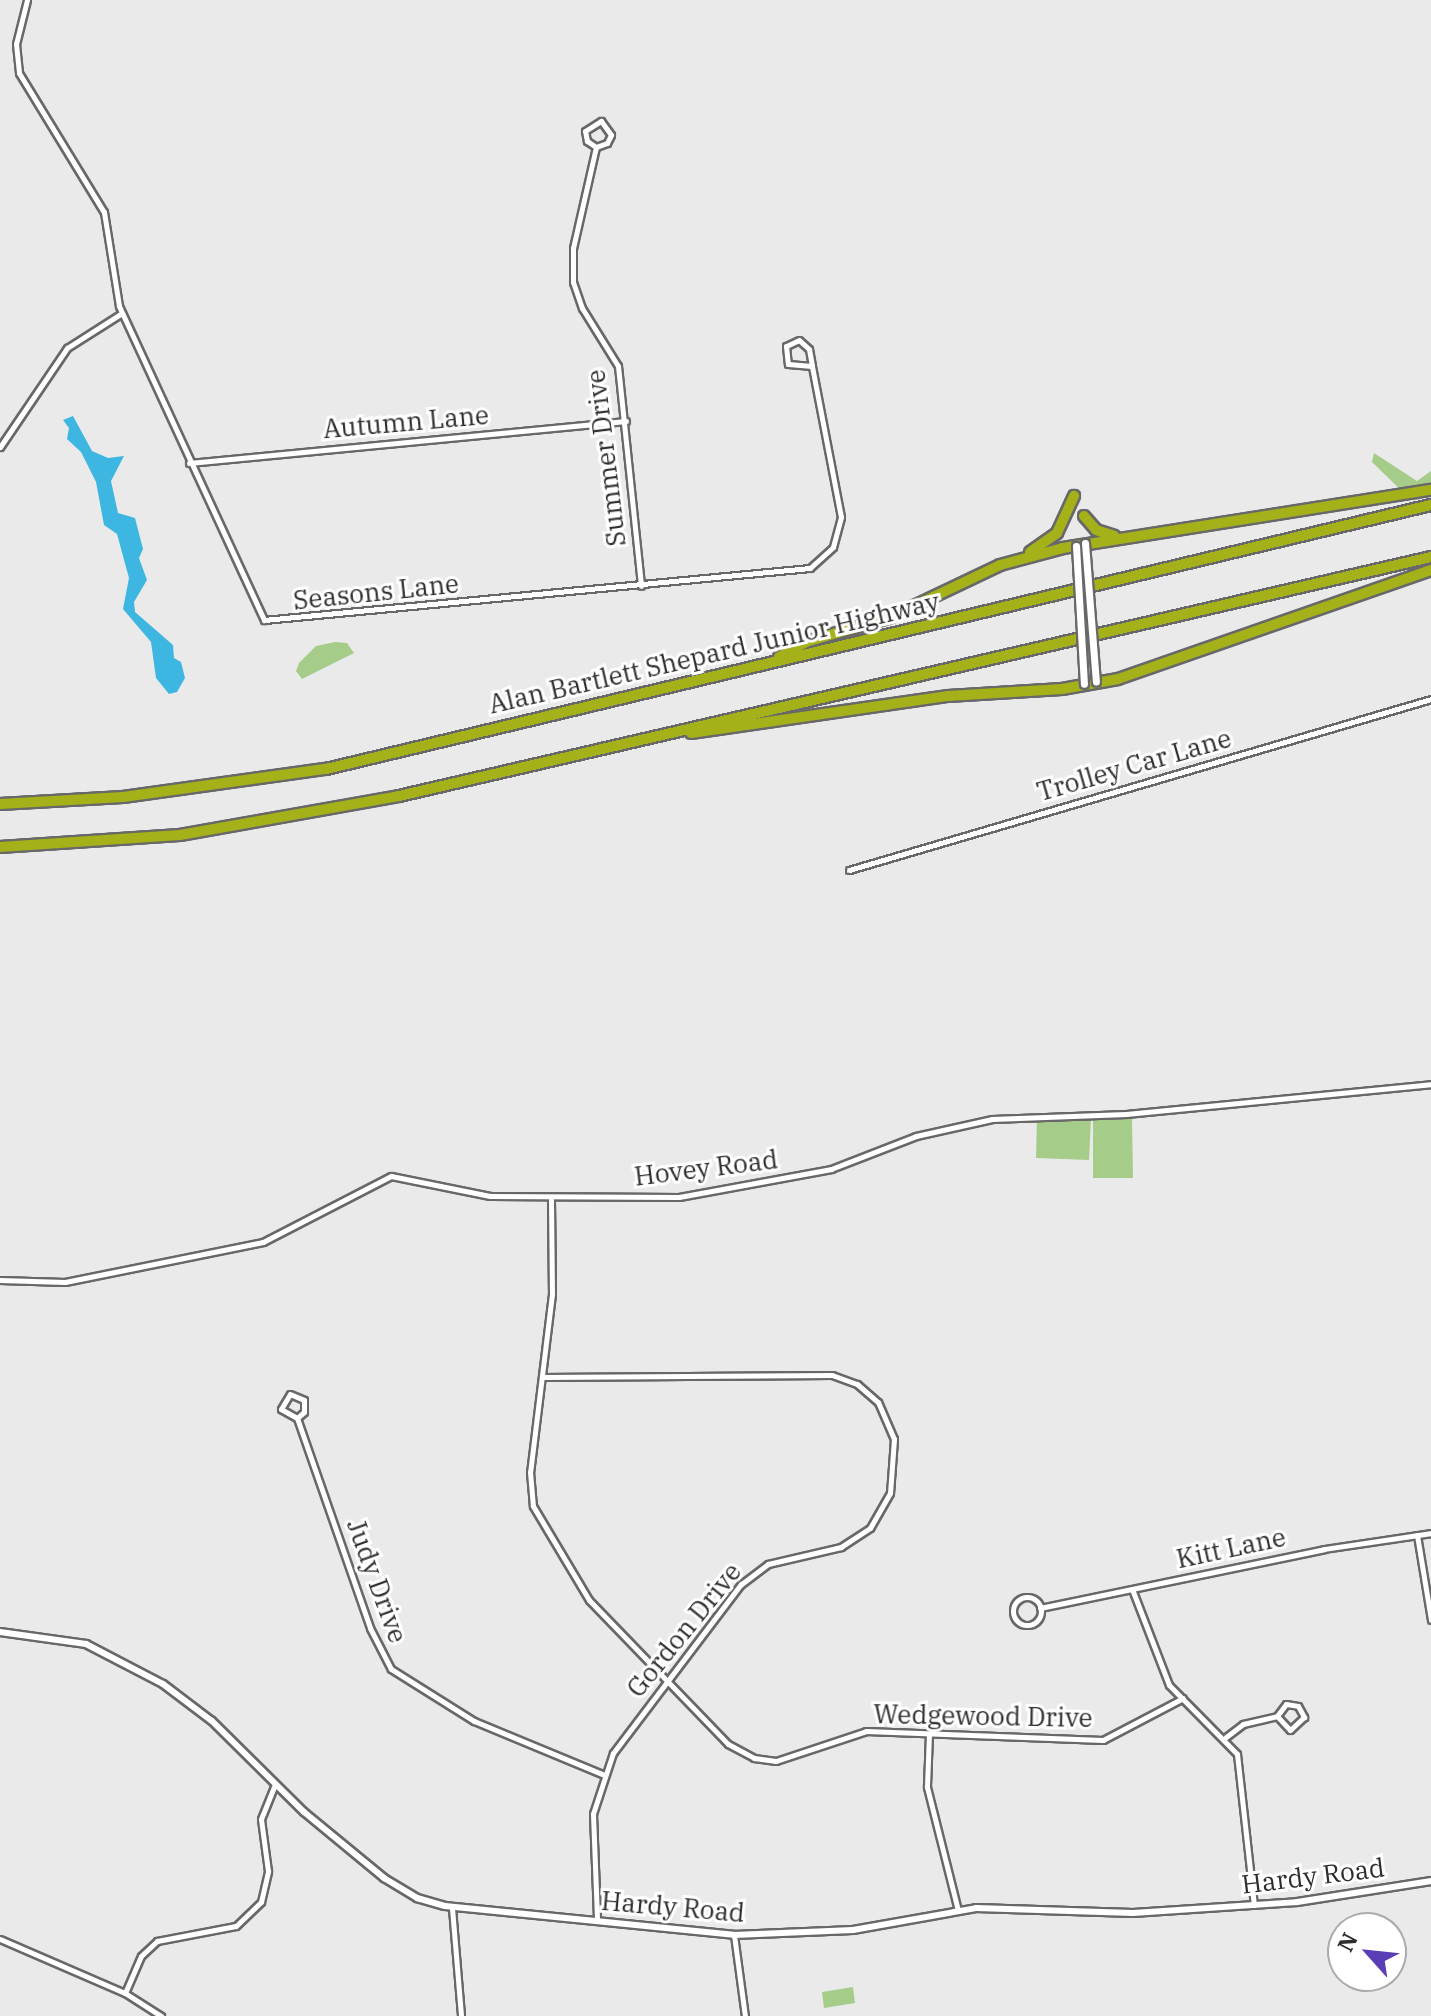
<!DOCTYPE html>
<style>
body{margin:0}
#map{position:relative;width:1431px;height:2016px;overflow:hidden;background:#eaeaeb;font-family:"IBM Plex Serif",serif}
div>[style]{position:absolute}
.green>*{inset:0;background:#a5cc88}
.water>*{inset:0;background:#3db6e1}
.roads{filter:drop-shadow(2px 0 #686869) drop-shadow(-2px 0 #686869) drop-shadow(0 2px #686869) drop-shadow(0 -2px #686869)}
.minor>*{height:5px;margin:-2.5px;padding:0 2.5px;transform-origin:2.5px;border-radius:2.5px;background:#fff}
.minor>.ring{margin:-2.5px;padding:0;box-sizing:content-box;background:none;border:5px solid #fff;border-radius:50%}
.tertiary>*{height:6px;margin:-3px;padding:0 3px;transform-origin:3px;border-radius:3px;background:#fff}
.motorway>*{height:10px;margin:-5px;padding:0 5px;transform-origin:5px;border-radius:5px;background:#a5b119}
.bridges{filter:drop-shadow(2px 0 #686869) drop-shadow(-2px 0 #686869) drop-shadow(0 2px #686869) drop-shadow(0 -2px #686869)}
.secondary-bridge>*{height:7px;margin:-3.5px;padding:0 3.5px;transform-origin:3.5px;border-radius:3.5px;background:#fff}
span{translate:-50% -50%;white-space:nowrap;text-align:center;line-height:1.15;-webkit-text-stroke:6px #fff;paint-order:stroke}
.street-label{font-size:26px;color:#2e2e2f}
.north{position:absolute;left:1327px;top:1912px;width:80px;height:80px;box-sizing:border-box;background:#fff;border:2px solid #ababac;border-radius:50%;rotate:297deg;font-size:22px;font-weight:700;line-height:32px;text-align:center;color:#2e2e2f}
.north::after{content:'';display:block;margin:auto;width:28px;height:36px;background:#5b3eb6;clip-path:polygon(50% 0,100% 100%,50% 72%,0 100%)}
</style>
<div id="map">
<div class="green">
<i style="clip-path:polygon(1374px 453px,1417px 481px,1431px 471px,1431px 490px,1418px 500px,1409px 498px,1372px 462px)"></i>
<i style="clip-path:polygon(335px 642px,347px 643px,354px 653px,302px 679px,296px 671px,299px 663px,316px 646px)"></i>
<i style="clip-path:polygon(1037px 1117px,1091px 1119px,1089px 1160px,1036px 1158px)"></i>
<i style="clip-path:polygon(1093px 1119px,1132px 1119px,1133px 1178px,1093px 1178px)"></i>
<i style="clip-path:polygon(853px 1987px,855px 2003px,824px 2008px,822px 1992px)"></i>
</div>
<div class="water">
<i style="clip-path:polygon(73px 416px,92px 451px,108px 458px,124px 456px,111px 481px,118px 513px,135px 518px,143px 549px,139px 558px,147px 580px,134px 602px,135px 612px,173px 645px,174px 658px,181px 662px,185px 678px,177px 692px,169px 694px,156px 678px,151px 642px,123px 609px,129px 578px,117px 534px,104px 525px,96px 482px,81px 452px,67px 439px,69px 428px,63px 420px)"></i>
</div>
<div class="roads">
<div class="minor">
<i style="left:27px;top:0;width:45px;rotate:104deg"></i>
<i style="left:16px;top:44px;width:29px;rotate:84deg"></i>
<i style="left:19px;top:73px;width:163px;rotate:58.6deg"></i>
<i style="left:104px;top:212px;width:95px;rotate:80.9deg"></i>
<i style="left:119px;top:306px;width:346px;rotate:65.2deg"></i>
<i style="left:264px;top:620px;width:548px;rotate:-5.44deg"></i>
<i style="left:810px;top:568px;width:31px;rotate:-42deg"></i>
<i style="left:833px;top:547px;width:31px;rotate:-75deg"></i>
<i style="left:841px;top:517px;width:154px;rotate:-100.9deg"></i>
<i style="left:812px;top:366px;width:17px;rotate:-100deg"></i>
<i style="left:809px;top:349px;width:13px;rotate:-138deg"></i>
<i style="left:799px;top:340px;width:14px;rotate:155deg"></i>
<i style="left:786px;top:346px;width:18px;rotate:84deg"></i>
<i style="left:788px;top:364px;width:24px;rotate:5deg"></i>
<i style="left:596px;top:147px;width:11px;rotate:-146deg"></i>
<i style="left:587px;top:141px;width:10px;rotate:-101deg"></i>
<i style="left:585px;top:131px;width:19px;rotate:-32deg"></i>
<i style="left:601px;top:121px;width:17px;rotate:54deg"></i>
<i style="left:611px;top:135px;width:9px;rotate:117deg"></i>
<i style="left:607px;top:143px;width:12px;rotate:160deg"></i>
<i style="left:596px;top:147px;width:104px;rotate:102.8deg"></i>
<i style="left:573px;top:248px;width:34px;rotate:90deg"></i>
<i style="left:573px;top:282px;width:28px;rotate:71deg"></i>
<i style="left:582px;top:308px;width:68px;rotate:58.2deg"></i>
<i style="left:618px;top:366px;width:221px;rotate:84deg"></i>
<i style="left:0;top:447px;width:120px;rotate:-55.9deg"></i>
<i style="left:67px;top:348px;width:65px;rotate:-32.5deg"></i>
<i style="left:189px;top:463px;width:439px;rotate:-5.5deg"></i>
<i style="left:849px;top:870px;width:607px;rotate:-16.37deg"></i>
<i style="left:551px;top:1200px;width:94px;rotate:89.4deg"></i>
<i style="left:552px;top:1294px;width:179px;rotate:97deg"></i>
<i style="left:530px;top:1472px;width:34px;rotate:85deg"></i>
<i style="left:533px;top:1506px;width:109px;rotate:59.2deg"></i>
<i style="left:589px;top:1600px;width:200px;rotate:46deg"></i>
<i style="left:728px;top:1744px;width:30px;rotate:28deg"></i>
<i style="left:754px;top:1758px;width:22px;rotate:8deg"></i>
<i style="left:776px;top:1761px;width:95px;rotate:-18.4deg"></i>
<i style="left:866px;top:1731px;width:237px;rotate:2.2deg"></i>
<i style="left:1103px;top:1740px;width:90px;rotate:-27.7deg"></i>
<i style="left:0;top:1280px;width:65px;rotate:1.8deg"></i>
<i style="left:65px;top:1282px;width:202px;rotate:-11.4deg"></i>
<i style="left:263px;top:1242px;width:144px;rotate:-27.3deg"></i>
<i style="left:391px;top:1176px;width:101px;rotate:11.4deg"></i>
<i style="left:490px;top:1196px;width:189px;rotate:0.3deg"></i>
<i style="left:679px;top:1197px;width:155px;rotate:-10.4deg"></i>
<i style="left:831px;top:1169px;width:91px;rotate:-21.2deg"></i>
<i style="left:916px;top:1136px;width:78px;rotate:-12.6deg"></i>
<i style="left:992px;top:1119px;width:134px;rotate:-2.1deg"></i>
<i style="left:1126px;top:1114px;width:306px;rotate:-5.6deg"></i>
<i style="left:543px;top:1377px;width:289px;rotate:-0.4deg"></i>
<i style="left:832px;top:1375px;width:27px;rotate:20deg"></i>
<i style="left:857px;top:1384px;width:28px;rotate:41deg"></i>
<i style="left:878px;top:1402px;width:40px;rotate:66.6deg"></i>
<i style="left:894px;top:1439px;width:54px;rotate:94.2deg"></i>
<i style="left:890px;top:1493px;width:40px;rotate:119.7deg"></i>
<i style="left:870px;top:1528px;width:35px;rotate:147deg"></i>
<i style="left:841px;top:1547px;width:75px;rotate:166.9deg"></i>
<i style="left:768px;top:1564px;width:34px;rotate:143deg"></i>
<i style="left:741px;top:1584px;width:212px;rotate:127.1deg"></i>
<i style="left:613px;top:1753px;width:64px;rotate:108.2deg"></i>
<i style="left:593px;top:1814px;width:106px;rotate:87.8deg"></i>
<i style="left:297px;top:1418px;width:18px;rotate:-151deg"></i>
<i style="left:281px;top:1409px;width:17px;rotate:-59deg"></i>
<i style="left:290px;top:1394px;width:15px;rotate:23deg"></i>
<i style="left:304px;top:1400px;width:12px;rotate:90deg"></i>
<i style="left:304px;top:1412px;width:9px;rotate:139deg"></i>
<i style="left:297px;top:1418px;width:222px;rotate:70.8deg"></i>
<i style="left:370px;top:1628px;width:46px;rotate:62.9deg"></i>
<i style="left:391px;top:1669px;width:98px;rotate:32.1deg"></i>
<i style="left:474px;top:1721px;width:139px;rotate:22.5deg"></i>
<i style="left:1417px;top:1535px;width:86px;rotate:80.6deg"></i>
<i style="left:1132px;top:1589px;width:103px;rotate:68.9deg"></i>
<i style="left:1169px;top:1685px;width:97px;rotate:45.4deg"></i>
<i style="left:1237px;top:1754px;width:152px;rotate:83.6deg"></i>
<i class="ring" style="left:1013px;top:1597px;width:23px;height:23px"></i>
<i style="left:1040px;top:1608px;width:290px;rotate:-11.7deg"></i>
<i style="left:1324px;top:1549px;width:108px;rotate:-8.5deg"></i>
<i style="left:929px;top:1734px;width:53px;rotate:92.2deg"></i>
<i style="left:927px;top:1787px;width:127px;rotate:75.9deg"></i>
<i style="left:1226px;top:1737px;width:21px;rotate:-37deg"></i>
<i style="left:1243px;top:1724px;width:35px;rotate:-13deg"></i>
<i style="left:1277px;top:1716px;width:15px;rotate:-53deg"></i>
<i style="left:1286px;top:1704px;width:12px;rotate:9deg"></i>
<i style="left:1298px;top:1706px;width:13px;rotate:61deg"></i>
<i style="left:1304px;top:1717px;width:19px;rotate:137deg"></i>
<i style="left:1290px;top:1730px;width:19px;rotate:-133deg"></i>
<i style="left:452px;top:1908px;width:108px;rotate:85.2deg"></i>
<i style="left:734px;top:1935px;width:82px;rotate:82.3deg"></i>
<i style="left:0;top:1939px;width:136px;rotate:23.4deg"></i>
<i style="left:125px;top:1993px;width:43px;rotate:32.6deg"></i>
<i style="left:125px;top:1993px;width:40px;rotate:-66.6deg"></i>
<i style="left:141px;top:1956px;width:22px;rotate:-43deg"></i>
<i style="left:157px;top:1941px;width:80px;rotate:-10.8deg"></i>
<i style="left:236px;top:1926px;width:35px;rotate:-44deg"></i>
<i style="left:261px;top:1902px;width:32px;rotate:-77deg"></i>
<i style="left:268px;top:1871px;width:52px;rotate:-97.7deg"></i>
<i style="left:261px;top:1819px;width:38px;rotate:-68deg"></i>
</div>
<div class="tertiary">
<i style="left:0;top:1632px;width:87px;rotate:7.9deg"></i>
<i style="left:86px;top:1644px;width:87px;rotate:27.5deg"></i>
<i style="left:163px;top:1684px;width:61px;rotate:37.1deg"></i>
<i style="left:212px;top:1721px;width:129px;rotate:44.7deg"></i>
<i style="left:304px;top:1812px;width:104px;rotate:39.5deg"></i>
<i style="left:384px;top:1878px;width:39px;rotate:31deg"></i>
<i style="left:417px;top:1898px;width:29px;rotate:16deg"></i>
<i style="left:445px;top:1906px;width:290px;rotate:5.7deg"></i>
<i style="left:734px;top:1935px;width:119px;rotate:-2.4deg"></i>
<i style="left:853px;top:1930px;width:125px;rotate:-10.1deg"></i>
<i style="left:976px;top:1908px;width:157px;rotate:1.8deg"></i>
<i style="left:1133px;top:1913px;width:164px;rotate:-3.8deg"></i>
<i style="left:1297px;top:1902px;width:136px;rotate:-8.9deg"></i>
</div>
<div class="motorway">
<i style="left:1084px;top:516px;width:18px;rotate:49deg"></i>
<i style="left:1096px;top:530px;width:19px;rotate:18deg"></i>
<i style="left:1030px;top:552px;width:33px;rotate:-35deg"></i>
<i style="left:1057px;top:533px;width:41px;rotate:-65.3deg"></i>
<i style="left:779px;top:657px;width:31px;rotate:-29deg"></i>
<i style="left:806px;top:642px;width:89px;rotate:-16.4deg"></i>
<i style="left:891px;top:617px;width:121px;rotate:-25.5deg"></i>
<i style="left:1000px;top:565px;width:65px;rotate:-15.1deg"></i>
<i style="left:1063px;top:548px;width:373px;rotate:-9deg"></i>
<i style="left:691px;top:733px;width:260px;rotate:-8.2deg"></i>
<i style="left:948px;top:696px;width:114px;rotate:-3.5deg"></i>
<i style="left:1062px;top:689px;width:57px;rotate:-10.1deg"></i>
<i style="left:1118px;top:679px;width:331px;rotate:-19.2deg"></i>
<i style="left:0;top:804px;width:123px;rotate:-3.3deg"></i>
<i style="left:123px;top:797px;width:205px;rotate:-7.9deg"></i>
<i style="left:326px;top:769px;width:1136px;rotate:-13.44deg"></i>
<i style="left:0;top:847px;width:180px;rotate:-3.8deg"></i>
<i style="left:180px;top:835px;width:222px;rotate:-10.1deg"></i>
<i style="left:399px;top:796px;width:1059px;rotate:-13.04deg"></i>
</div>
</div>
<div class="bridges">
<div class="secondary-bridge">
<i style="left:1085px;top:543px;width:139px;rotate:85.5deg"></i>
<i style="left:1076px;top:546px;width:138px;rotate:86.7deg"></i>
</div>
</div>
<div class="street-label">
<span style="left:406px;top:422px;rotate:-5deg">Autumn Lane</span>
<span style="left:606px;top:458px;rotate:-97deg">Summer Drive</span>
<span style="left:376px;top:592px;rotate:-6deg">Seasons Lane</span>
<span style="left:714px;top:653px;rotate:-13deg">Alan Bartlett Shepard Junior Highway</span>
<span style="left:1134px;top:765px;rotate:-16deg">Trolley Car Lane</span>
<span style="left:706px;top:1168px;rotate:-7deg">Hovey Road</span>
<span style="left:1231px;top:1548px;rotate:-12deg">Kitt Lane</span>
<span style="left:377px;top:1581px;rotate:70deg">Judy Drive</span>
<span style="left:684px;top:1630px;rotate:-51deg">Gordon Drive</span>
<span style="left:983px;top:1716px;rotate:1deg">Wedgewood Drive</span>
<span style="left:1313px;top:1876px;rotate:-7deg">Hardy Road</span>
<span style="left:673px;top:1907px;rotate:5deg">Hardy Road</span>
</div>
<div class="north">N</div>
</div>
